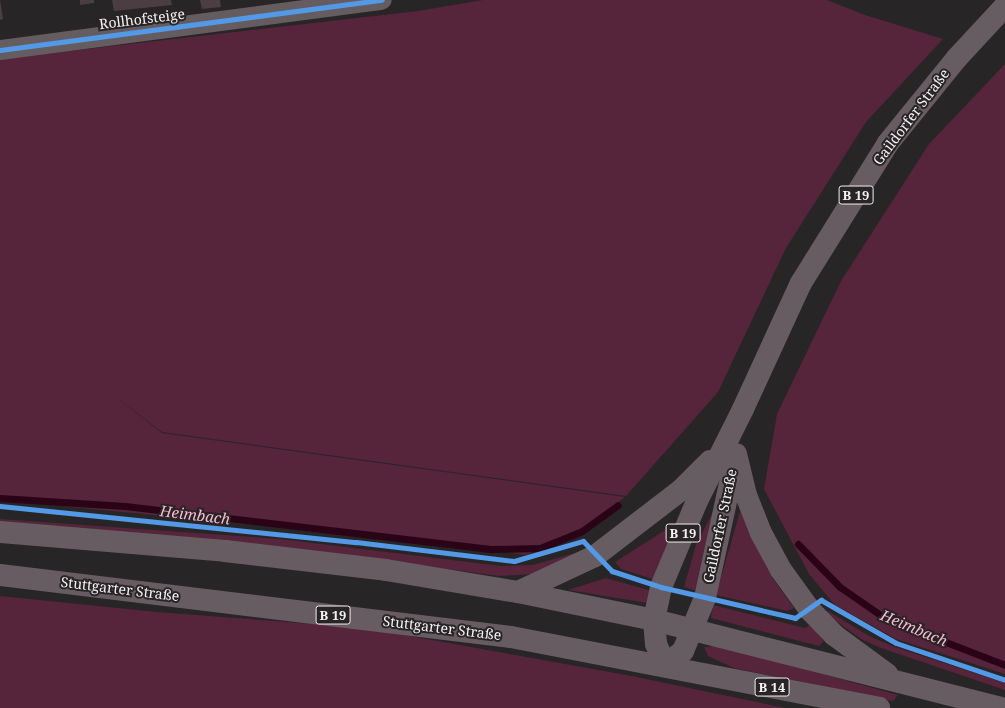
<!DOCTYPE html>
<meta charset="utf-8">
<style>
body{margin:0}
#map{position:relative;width:1005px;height:708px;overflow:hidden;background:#282526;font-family:"Noto Serif",serif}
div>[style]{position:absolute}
.green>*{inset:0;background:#56243b}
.stream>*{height:7px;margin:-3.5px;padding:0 3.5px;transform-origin:3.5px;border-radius:3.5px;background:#2b0317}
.building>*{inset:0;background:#4c3d43}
.street>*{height:20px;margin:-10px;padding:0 10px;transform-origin:10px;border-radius:10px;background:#645c5f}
.primary>*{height:22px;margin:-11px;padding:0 11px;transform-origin:11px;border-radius:11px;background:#675c61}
.cycleway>*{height:5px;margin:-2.5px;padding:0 2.5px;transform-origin:2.5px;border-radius:2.5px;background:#5399e6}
span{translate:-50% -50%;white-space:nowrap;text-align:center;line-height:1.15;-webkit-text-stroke:4px #292426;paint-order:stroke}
.shield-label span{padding:1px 3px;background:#292426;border:1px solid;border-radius:3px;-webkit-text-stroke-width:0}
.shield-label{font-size:13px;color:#f4f1f2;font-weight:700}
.street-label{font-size:14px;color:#f4f1f2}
.water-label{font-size:15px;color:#f9b9d2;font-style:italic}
</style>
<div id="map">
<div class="green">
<i style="clip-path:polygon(483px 0,827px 0,865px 15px,943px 39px,866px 122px,786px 248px,718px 392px,626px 496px,162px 432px,112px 394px,162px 433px,625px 497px,589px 526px,526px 555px,421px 541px,0 500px,0 59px,418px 11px)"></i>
<i style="clip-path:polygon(1005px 64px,1005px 674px,896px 639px,835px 605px,809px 574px,764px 489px,777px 414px,841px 281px,929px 144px)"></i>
<i style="clip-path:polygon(743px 501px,757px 547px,773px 579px,794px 608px,787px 611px,716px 595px)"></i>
<i style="clip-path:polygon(715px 508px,701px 592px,684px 587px,696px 545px)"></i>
<i style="clip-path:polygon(0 519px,280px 539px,501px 566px,533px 565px,575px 553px,585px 557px,533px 574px,500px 576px,279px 547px,0 527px)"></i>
<i style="clip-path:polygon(670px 527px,676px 530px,659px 581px,621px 569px,615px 562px)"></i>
<i style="clip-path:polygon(606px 578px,652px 591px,648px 603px,568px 590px)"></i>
<i style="clip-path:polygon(0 596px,157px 612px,365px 628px,632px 676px,785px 708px,0 708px)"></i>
<i style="clip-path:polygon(713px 605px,805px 628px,813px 623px,824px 641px,819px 646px,711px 618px)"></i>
<i style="clip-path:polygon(828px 611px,869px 636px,892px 646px,1005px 683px,1005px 690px,881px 648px,861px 639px,825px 613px)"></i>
<i style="clip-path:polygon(716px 646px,790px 665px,898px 695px,893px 701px,734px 668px,708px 656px,704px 647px)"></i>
</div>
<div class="stream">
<i style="left:0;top:498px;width:125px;rotate:3.7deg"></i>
<i style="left:125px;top:506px;width:370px;rotate:6.7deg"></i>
<i style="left:492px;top:549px;width:48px;rotate:-1.2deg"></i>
<i style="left:540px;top:548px;width:45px;rotate:-22deg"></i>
<i style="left:582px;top:531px;width:44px;rotate:-35.8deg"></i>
<i style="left:798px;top:544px;width:60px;rotate:45.7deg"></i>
<i style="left:840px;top:587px;width:56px;rotate:34.8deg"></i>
<i style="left:886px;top:619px;width:128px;rotate:21.1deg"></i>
</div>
<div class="building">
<i style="clip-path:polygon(0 0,3px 19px,0 20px)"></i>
<i style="clip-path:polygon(80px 0,94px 0,94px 3px,80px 5px)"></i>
<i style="clip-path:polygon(112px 0,171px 0,172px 5px,114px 11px)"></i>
<i style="clip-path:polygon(200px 0,220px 0,221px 7px,202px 9px)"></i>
</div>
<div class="street">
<i style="left:0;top:50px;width:385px;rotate:-7.5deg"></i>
</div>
<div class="primary">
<i style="left:736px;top:454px;width:42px;rotate:76.3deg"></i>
<i style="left:746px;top:495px;width:41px;rotate:68.5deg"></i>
<i style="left:761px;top:533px;width:42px;rotate:61.6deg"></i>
<i style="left:781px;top:570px;width:49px;rotate:54.1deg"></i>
<i style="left:810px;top:610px;width:35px;rotate:46deg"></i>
<i style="left:834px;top:635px;width:66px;rotate:36.3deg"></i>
<i style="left:0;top:532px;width:226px;rotate:4.8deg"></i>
<i style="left:225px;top:551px;width:162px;rotate:6.7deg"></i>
<i style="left:386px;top:570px;width:134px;rotate:9.5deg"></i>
<i style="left:518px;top:592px;width:139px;rotate:11.6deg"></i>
<i style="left:654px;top:620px;width:359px;rotate:14.2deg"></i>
<i style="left:0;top:575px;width:515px;rotate:6.92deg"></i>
<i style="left:511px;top:637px;width:375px;rotate:10.9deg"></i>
<i style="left:518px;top:592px;width:85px;rotate:-25.1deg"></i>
<i style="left:595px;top:556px;width:108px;rotate:-37.5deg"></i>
<i style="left:681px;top:490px;width:41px;rotate:-45deg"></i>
<i style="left:665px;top:665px;width:23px;rotate:-113deg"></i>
<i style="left:656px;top:644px;width:24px;rotate:-95deg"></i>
<i style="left:654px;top:620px;width:34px;rotate:-78deg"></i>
<i style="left:661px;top:587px;width:93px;rotate:-67.3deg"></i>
<i style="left:697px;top:501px;width:103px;rotate:-63.4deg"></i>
<i style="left:743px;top:409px;width:139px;rotate:-65.3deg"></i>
<i style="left:801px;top:283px;width:165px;rotate:-58.1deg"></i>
<i style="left:888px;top:143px;width:108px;rotate:-51deg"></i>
<i style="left:956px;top:59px;width:72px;rotate:-47.2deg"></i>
<i style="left:665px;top:665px;width:23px;rotate:-38deg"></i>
<i style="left:683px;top:651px;width:57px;rotate:-67.5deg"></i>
<i style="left:705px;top:598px;width:141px;rotate:-77.7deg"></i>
</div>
<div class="cycleway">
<i style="left:0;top:50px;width:385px;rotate:-7.5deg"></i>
<i style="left:0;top:506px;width:358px;rotate:5.8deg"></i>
<i style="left:356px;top:542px;width:159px;rotate:6.9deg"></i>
<i style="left:514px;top:561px;width:72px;rotate:-16.2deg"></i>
<i style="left:583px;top:541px;width:42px;rotate:46deg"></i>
<i style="left:612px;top:571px;width:52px;rotate:18.1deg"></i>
<i style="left:661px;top:587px;width:138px;rotate:13deg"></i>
<i style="left:795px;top:618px;width:32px;rotate:-35deg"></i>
<i style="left:821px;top:600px;width:86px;rotate:29.8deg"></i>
<i style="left:896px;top:643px;width:115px;rotate:18.7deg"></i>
</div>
<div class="shield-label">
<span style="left:856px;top:195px">B 19</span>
<span style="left:683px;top:533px">B 19</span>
<span style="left:333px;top:615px">B 19</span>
<span style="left:772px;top:687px">B 14</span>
</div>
<div class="street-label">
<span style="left:142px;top:19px;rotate:-7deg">Rollhofsteige</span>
<span style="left:911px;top:117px;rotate:-53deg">Gaildorfer Straße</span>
<span style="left:720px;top:526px;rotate:-78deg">Gaildorfer Straße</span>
<span style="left:120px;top:589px;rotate:7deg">Stuttgarter Straße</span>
<span style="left:442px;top:628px;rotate:7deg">Stuttgarter Straße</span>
</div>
<div class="water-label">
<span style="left:195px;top:515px;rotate:7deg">Heimbach</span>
<span style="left:914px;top:628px;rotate:23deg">Heimbach</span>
</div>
</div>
